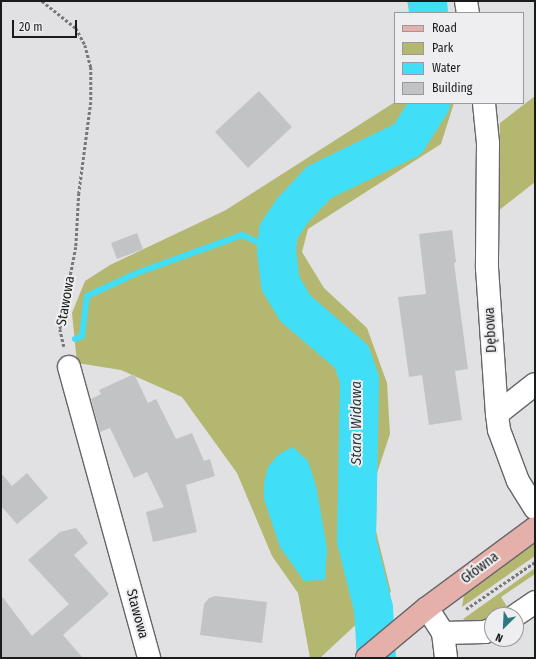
<!DOCTYPE html>
<meta charset="utf-8">
<style>
body{margin:0}
#map{position:relative;width:536px;height:659px;overflow:hidden;background:#e1e1e3;font-family:"Fira Sans Condensed",sans-serif}
div>[style]{position:absolute}
.green>*{inset:0;background:#b4b770}
.water>*{inset:0;background:#41def7}
.stream>*{height:6px;margin:-3px;padding:0 3px;transform-origin:3px;border-radius:3px;background:#41def7}
.river>*{height:39px;margin:-19.5px;padding:0 19.5px;transform-origin:19.5px;border-radius:19.5px;background:#41def7}
.building>*{inset:0;background:#c2c3c5}
.path>*{height:2.5px;margin-top:-1.25px;transform-origin:0;background:repeating-linear-gradient(90deg,#777879 0 3px,transparent 0 5px)}
.roads{filter:drop-shadow(1px 0 #656668) drop-shadow(-1px 0 #656668) drop-shadow(0 1px #656668) drop-shadow(0 -1px #656668)}
.minor>*{height:22px;margin:-11px;padding:0 11px;transform-origin:11px;border-radius:11px;background:#fff}
.major>*{height:22px;margin:-11px;padding:0 11px;transform-origin:11px;border-radius:11px;background:#e6b0aa}
span{translate:-50% -50%;white-space:nowrap;text-align:center;line-height:1.15;-webkit-text-stroke:4px #eeeef1;paint-order:stroke}
.street-label{font-size:14px;color:#1a1b1b}
.water-label{font-size:15px;color:#223b3f;font-style:italic}
.frame{position:absolute;inset:0;border:2px solid #1a1b1b;pointer-events:none}
.legend{position:absolute;left:394px;top:12px;width:130px;height:92px;box-sizing:border-box;background:#eeeef1;border:1px solid #999a9b;margin:0;padding:5px 7px;list-style:none;font-size:12px;color:#1a1b1b}
.legend li{display:flex;align-items:center;gap:8px;height:20px}
.legend b{width:20px;border:1px solid #999a9b}
.north{position:absolute;left:484px;top:607px;width:40px;height:40px;box-sizing:border-box;background:#eeeef1;border:1px solid #999a9b;border-radius:50%;rotate:204deg;font-size:11px;font-weight:700;line-height:16px;text-align:center;color:#1a1b1b}
.north::after{content:'';display:block;margin:auto;width:14px;height:18px;background:#307880;clip-path:polygon(50% 0,100% 100%,50% 72%,0 100%)}
.scale{position:absolute;left:12px;top:20px;width:65px;height:18px;box-sizing:border-box;border:2px solid #1a1b1b;border-top:0;padding-left:5px;font-size:12px;line-height:14px;white-space:nowrap;color:#1a1b1b;-webkit-text-stroke:3px #eeeef1;paint-order:stroke}
</style>
<div id="map">
<div class="green">
<i style="clip-path:polygon(407px 1px,444px 1px,446px 13px,410px 13px)"></i>
<i style="clip-path:polygon(535px 96px,535px 182px,498px 211px,500px 123px)"></i>
<i style="clip-path:polygon(395px 102px,454px 103px,441px 144px,308px 229px,302px 252px,324px 288px,367px 328px,387px 383px,390px 434px,377px 473px,376px 531px,391px 592px,320px 658px,310px 658px,298px 593px,272px 556px,237px 473px,182px 397px,121px 370px,77px 363px,72px 313px,85px 281px,110px 265px,226px 210px)"></i>
<i style="clip-path:polygon(535px 543px,535px 556px,462px 607px,464px 595px)"></i>
<i style="clip-path:polygon(535px 568px,535px 574px,501px 597px,509px 610px,499px 615px,492px 615px,491px 620px,469px 623px,463px 619px)"></i>
</div>
<div class="water">
<i style="clip-path:polygon(293px 447px,308px 461px,316px 486px,327px 548px,325px 580px,304px 581px,280px 547px,264px 499px,264px 483px,268px 467px,279px 454px)"></i>
</div>
<div class="stream">
<i style="left:75px;top:339px;width:8px;rotate:-23deg"></i>
<i style="left:82px;top:336px;width:40px;rotate:-82.9deg"></i>
<i style="left:87px;top:296px;width:55px;rotate:-24.7deg"></i>
<i style="left:137px;top:273px;width:112px;rotate:-19.9deg"></i>
<i style="left:242px;top:235px;width:37px;rotate:24deg"></i>
</div>
<div class="river">
<i style="left:427px;top:1px;width:12px;rotate:85deg"></i>
<i style="left:376px;top:658px;width:50px;rotate:-93.4deg"></i>
<i style="left:373px;top:608px;width:70px;rotate:-104deg"></i>
<i style="left:356px;top:540px;width:161px;rotate:-88.9deg"></i>
<i style="left:359px;top:379px;width:24px;rotate:-109deg"></i>
<i style="left:351px;top:356px;width:74px;rotate:-139.4deg"></i>
<i style="left:295px;top:308px;width:29px;rotate:-121deg"></i>
<i style="left:280px;top:283px;width:33px;rotate:-97deg"></i>
<i style="left:276px;top:250px;width:19px;rotate:-84deg"></i>
<i style="left:278px;top:231px;width:27px;rotate:-56deg"></i>
<i style="left:293px;top:209px;width:37px;rotate:-47deg"></i>
<i style="left:318px;top:182px;width:99px;rotate:-25.8deg"></i>
<i style="left:407px;top:139px;width:43px;rotate:-57.4deg"></i>
</div>
<div class="building">
<i style="clip-path:polygon(259px 91px,292px 127px,248px 168px,215px 132px)"></i>
<i style="clip-path:polygon(452px 230px,456px 262px,454px 263px,468px 369px,455px 371px,462px 420px,429px 425px,422px 375px,409px 377px,398px 297px,426px 294px,419px 234px)"></i>
<i style="clip-path:polygon(137px 233px,143px 249px,117px 259px,111px 243px)"></i>
<i style="clip-path:polygon(134px 374px,148px 403px,156px 399px,176px 439px,192px 433px,204px 461px,210px 459px,215px 476px,186px 485px,197px 532px,153px 542px,146px 512px,164px 507px,147px 472px,134px 478px,110px 428px,100px 432px,91px 399px,101px 394px,99px 390px)"></i>
<i style="clip-path:polygon(1px 473px,12px 486px,27px 473px,48px 498px,17px 524px,1px 506px)"></i>
<i style="clip-path:polygon(76px 528px,88px 543px,74px 555px,109px 594px,63px 635px,83px 658px,1px 658px,1px 595px,32px 636px,69px 604px,28px 560px,60px 532px)"></i>
<i style="clip-path:polygon(215px 596px,267px 602px,262px 643px,200px 635px,204px 604px,209px 598px)"></i>
</div>
<div class="path">
<i style="left:42px;top:1px;width:43px;rotate:38.5deg"></i>
<i style="left:76px;top:28px;width:19px;rotate:62deg"></i>
<i style="left:85px;top:45px;width:23px;rotate:75deg"></i>
<i style="left:91px;top:67px;width:35px;rotate:90deg"></i>
<i style="left:91px;top:102px;width:92px;rotate:97.5deg"></i>
<i style="left:79px;top:193px;width:54px;rotate:93.2deg"></i>
<i style="left:76px;top:247px;width:84px;rotate:101deg"></i>
<i style="left:60px;top:329px;width:18px;rotate:77deg"></i>
<i style="left:466px;top:609px;width:83px;rotate:-34.3deg"></i>
</div>
<div class="roads">
<div class="minor">
<i style="left:466px;top:1px;width:12px;rotate:81deg"></i>
<i style="left:484px;top:103px;width:40px;rotate:84.3deg"></i>
<i style="left:488px;top:143px;width:125px;rotate:90.5deg"></i>
<i style="left:487px;top:268px;width:146px;rotate:86.1deg"></i>
<i style="left:497px;top:414px;width:16px;rotate:83deg"></i>
<i style="left:499px;top:430px;width:54px;rotate:69.6deg"></i>
<i style="left:518px;top:481px;width:32px;rotate:58deg"></i>
<i style="left:69px;top:367px;width:302px;rotate:74.6deg"></i>
<i style="left:497px;top:414px;width:48px;rotate:-38.3deg"></i>
<i style="left:427px;top:608px;width:30px;rotate:57deg"></i>
<i style="left:443px;top:633px;width:25px;rotate:83deg"></i>
<i style="left:516px;top:615px;width:23px;rotate:-34deg"></i>
<i style="left:443px;top:633px;width:42px;rotate:-1.4deg"></i>
<i style="left:485px;top:632px;width:8px;rotate:-23deg"></i>
</div>
<div class="major">
<i style="left:367px;top:658px;width:78px;rotate:-39.8deg"></i>
<i style="left:427px;top:608px;width:134px;rotate:-36.5deg"></i>
</div>
</div>
<div class="street-label">
<span style="left:66px;top:301px;rotate:-80deg">Stawowa</span>
<span style="left:491px;top:330px;rotate:-93deg">Dębowa</span>
<span style="left:480px;top:568px;rotate:-37deg">Główna</span>
<span style="left:137px;top:614px;rotate:75deg">Stawowa</span>
</div>
<div class="water-label">
<span style="left:357px;top:423px;rotate:-90deg">Stara Widawa</span>
</div>
<div class="frame"></div>
<ul class="legend">
<li><b style="height:5px;background:#e6b0aa"></b>Road</li>
<li><b style="height:11px;background:#b4b770"></b>Park</li>
<li><b style="height:11px;background:#41def7"></b>Water</li>
<li><b style="height:11px;background:#c2c3c5"></b>Building</li>
</ul>
<div class="north">N</div>
<div class="scale">20 m</div>
</div>
